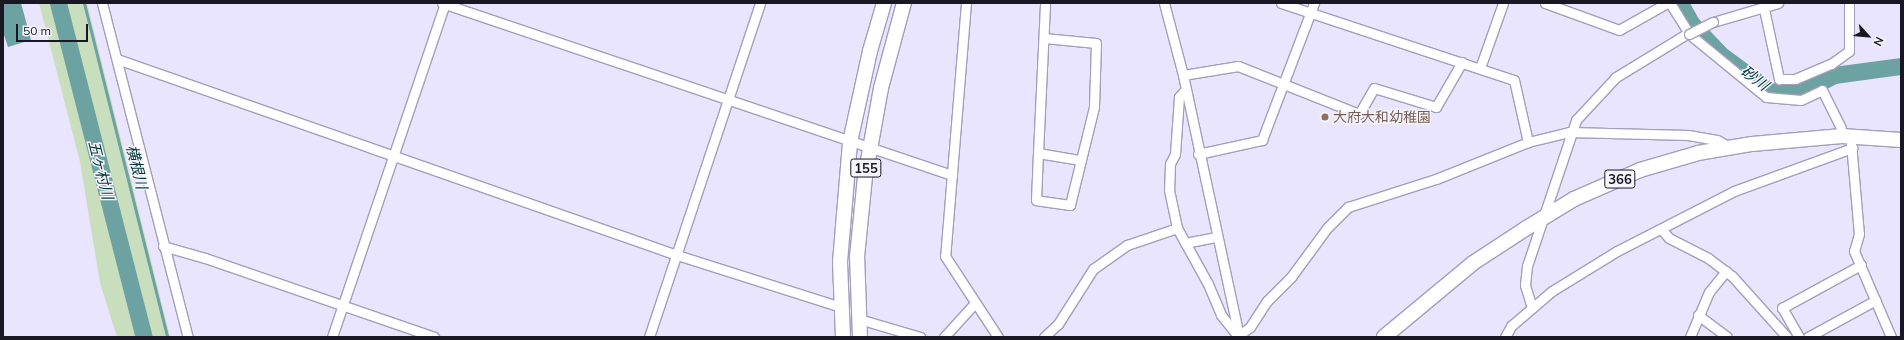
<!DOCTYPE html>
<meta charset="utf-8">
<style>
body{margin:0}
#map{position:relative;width:1904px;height:340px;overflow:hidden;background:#e9e5fe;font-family:Mulish,"Noto Sans JP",sans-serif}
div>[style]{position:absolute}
.green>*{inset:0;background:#c9debc}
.water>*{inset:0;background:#6da2a2}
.stream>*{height:3px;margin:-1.5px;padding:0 1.5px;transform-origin:1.5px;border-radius:1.5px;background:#6da2a2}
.river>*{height:17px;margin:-8.5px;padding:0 8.5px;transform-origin:8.5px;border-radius:8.5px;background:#6da2a2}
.roads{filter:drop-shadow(1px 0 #a39ebb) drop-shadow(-1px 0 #a39ebb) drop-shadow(0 1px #a39ebb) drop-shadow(0 -1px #a39ebb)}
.minor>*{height:9px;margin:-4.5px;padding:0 4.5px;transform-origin:4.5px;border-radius:4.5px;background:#fff}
.highway>*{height:14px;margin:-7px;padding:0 7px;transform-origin:7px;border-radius:7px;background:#fff}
.bridges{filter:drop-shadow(1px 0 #a39ebb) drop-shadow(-1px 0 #a39ebb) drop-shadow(0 1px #a39ebb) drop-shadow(0 -1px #a39ebb)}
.minor-bridge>*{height:9px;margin:-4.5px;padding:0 4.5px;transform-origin:4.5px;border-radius:4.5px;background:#fff}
.dots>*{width:11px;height:11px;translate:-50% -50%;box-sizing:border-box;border:2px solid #f6f5fb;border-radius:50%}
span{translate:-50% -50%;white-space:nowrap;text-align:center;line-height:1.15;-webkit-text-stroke:3px #f6f5fb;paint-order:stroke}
.shield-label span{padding:1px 3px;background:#f6f5fb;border:1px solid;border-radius:3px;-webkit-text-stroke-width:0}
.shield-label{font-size:13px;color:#191722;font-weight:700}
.education-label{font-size:14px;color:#785e54}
.left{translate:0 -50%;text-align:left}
.water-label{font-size:15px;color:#003738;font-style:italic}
.frame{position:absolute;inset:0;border:4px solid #191722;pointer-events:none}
.north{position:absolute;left:1848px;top:16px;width:40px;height:40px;-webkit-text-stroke:3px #f6f5fb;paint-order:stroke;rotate:117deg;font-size:11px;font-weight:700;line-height:16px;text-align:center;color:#191722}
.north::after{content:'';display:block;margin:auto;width:14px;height:18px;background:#191722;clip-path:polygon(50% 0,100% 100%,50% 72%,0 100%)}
.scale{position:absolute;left:16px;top:24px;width:72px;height:18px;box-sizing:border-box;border:2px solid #191722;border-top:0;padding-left:5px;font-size:12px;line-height:14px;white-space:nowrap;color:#191722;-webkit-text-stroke:3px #f6f5fb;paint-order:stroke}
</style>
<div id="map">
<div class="green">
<i style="clip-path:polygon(39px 3px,87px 3px,170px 337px,117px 337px,100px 283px,80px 162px)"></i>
</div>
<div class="water">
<i style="clip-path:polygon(3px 3px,21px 3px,31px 40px,8px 47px,3px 32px)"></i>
</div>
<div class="stream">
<i style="left:84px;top:3px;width:344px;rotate:76deg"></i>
</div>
<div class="river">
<i style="left:58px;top:3px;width:345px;rotate:75.6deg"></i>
<i style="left:1680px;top:3px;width:23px;rotate:61deg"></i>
<i style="left:1691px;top:23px;width:42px;rotate:46.9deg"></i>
<i style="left:1720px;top:54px;width:62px;rotate:36.5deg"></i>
<i style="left:1770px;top:91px;width:29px;rotate:4deg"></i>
<i style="left:1799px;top:93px;width:39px;rotate:-27deg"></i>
<i style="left:1834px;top:75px;width:68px;rotate:-7.7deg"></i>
</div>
<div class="roads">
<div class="minor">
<i style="left:102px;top:3px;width:345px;rotate:75.6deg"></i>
<i style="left:442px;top:3px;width:538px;rotate:18.64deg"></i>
<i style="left:966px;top:3px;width:254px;rotate:94.7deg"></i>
<i style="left:945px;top:256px;width:97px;rotate:56.8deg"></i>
<i style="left:1164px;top:3px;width:74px;rotate:75.2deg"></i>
<i style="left:1183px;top:75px;width:268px;rotate:77.9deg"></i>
<i style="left:1281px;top:3px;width:245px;rotate:18.3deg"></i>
<i style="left:1514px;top:80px;width:64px;rotate:77.3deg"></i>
<i style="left:1545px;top:3px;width:79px;rotate:20deg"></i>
<i style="left:1619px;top:30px;width:55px;rotate:-29.4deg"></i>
<i style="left:1670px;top:3px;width:36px;rotate:58deg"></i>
<i style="left:1764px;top:9px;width:72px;rotate:77.9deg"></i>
<i style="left:1779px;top:79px;width:16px"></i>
<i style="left:1795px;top:79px;width:39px;rotate:-23deg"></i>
<i style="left:1831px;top:64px;width:22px;rotate:-36deg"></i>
<i style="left:1849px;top:51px;width:48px;rotate:-90deg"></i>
<i style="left:1713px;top:22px;width:68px;rotate:-16.3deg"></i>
<i style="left:1688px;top:33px;width:101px;rotate:39.4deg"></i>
<i style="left:1766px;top:97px;width:35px;rotate:5deg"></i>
<i style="left:1801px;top:100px;width:23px;rotate:-25deg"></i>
<i style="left:1822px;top:90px;width:42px;rotate:63.4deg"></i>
<i style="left:1044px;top:38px;width:52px;rotate:5.5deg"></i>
<i style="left:1096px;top:43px;width:64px;rotate:91.8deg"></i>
<i style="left:1094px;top:107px;width:101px;rotate:103.8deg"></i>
<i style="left:1070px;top:205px;width:34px;rotate:-172deg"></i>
<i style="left:1036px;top:200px;width:47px;rotate:-87.6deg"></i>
<i style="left:1038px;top:153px;width:150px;rotate:-87.3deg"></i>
<i style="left:117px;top:59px;width:593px;rotate:19.29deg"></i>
<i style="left:677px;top:255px;width:172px;rotate:17.6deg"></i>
<i style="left:1480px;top:68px;width:69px;rotate:-70.5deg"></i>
<i style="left:1183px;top:75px;width:56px;rotate:-9.3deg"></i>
<i style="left:1238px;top:66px;width:130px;rotate:21.6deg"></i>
<i style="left:1359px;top:114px;width:30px;rotate:-60deg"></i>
<i style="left:1374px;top:88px;width:65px;rotate:17deg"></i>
<i style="left:1436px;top:107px;width:52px;rotate:-60deg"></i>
<i style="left:1186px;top:89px;width:11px;rotate:131deg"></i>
<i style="left:1179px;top:97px;width:57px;rotate:94deg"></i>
<i style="left:1175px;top:154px;width:11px;rotate:117deg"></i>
<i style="left:1170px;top:164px;width:26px;rotate:92deg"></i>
<i style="left:1169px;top:190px;width:39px;rotate:78deg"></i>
<i style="left:1177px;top:228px;width:64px;rotate:61deg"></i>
<i style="left:1208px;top:284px;width:34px;rotate:67deg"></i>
<i style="left:1221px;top:315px;width:26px;rotate:51deg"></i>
<i style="left:1851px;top:143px;width:91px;rotate:85deg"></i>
<i style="left:1859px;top:234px;width:18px;rotate:106deg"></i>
<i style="left:1854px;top:251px;width:94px;rotate:66.7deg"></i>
<i style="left:1038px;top:153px;width:43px;rotate:9.5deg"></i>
<i style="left:1198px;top:154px;width:66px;rotate:-12.3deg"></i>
<i style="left:1262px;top:140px;width:147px;rotate:-69.2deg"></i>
<i style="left:1661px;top:229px;width:12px;rotate:48deg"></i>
<i style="left:1669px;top:238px;width:44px;rotate:27.1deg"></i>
<i style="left:1708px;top:258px;width:30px;rotate:37deg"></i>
<i style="left:1732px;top:276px;width:82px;rotate:48deg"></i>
<i style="left:1185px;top:243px;width:32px;rotate:-11deg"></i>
<i style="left:163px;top:246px;width:44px;rotate:15.9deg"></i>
<i style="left:205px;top:258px;width:242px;rotate:19deg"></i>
<i style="left:1532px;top:308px;width:24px;rotate:-107deg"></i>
<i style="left:1525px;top:285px;width:19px;rotate:-84deg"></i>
<i style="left:1527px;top:266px;width:154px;rotate:-71.4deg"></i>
<i style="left:1576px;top:120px;width:59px;rotate:-47.1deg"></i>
<i style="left:1616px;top:77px;width:84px;rotate:-31.4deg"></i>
<i style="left:1698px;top:315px;width:36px;rotate:37deg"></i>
<i style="left:859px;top:319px;width:64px;rotate:16.4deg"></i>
<i style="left:1238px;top:336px;width:15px;rotate:-37deg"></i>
<i style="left:1250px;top:327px;width:31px;rotate:-57deg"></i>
<i style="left:1267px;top:301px;width:34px;rotate:-45deg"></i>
<i style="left:1291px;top:277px;width:61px;rotate:-53.7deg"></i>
<i style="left:1327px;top:228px;width:30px;rotate:-45deg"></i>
<i style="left:1348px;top:207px;width:92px;rotate:-17.7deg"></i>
<i style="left:1436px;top:179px;width:99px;rotate:-21.9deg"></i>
<i style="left:1528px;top:142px;width:42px;rotate:-13.7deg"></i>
<i style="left:1569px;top:132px;width:119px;rotate:1.4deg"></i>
<i style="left:1688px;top:135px;width:29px;rotate:10deg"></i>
<i style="left:1717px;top:140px;width:14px;rotate:30deg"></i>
<i style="left:332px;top:337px;width:353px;rotate:-71.3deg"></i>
<i style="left:649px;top:337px;width:352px;rotate:-71.6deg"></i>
<i style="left:944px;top:337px;width:45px;rotate:-47.7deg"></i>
<i style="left:1044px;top:337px;width:19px;rotate:-43deg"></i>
<i style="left:1058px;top:324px;width:65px;rotate:-57.5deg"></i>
<i style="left:1093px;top:269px;width:42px;rotate:-35.2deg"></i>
<i style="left:1127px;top:245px;width:53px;rotate:-18.8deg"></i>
<i style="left:1505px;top:337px;width:13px;rotate:-61deg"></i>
<i style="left:1511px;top:326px;width:54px;rotate:-40.5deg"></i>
<i style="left:1552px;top:291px;width:76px;rotate:-31.6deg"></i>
<i style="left:1617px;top:251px;width:131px;rotate:-27.1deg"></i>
<i style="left:1734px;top:191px;width:126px;rotate:-20deg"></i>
<i style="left:1690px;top:337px;width:49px;rotate:-67.1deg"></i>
<i style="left:1709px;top:292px;width:27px;rotate:-51deg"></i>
<i style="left:1799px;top:337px;width:34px;rotate:-120deg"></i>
<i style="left:1782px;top:308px;width:90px;rotate:-28.6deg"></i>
<i style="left:1808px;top:337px;width:77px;rotate:-28.6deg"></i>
</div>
<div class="highway">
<i style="left:843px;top:337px;width:75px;rotate:-92.3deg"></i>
<i style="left:840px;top:262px;width:120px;rotate:-85.2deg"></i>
<i style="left:850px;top:142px;width:93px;rotate:-77.6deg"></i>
<i style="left:870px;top:51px;width:50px;rotate:-73.7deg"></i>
<i style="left:860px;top:337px;width:80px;rotate:-92.1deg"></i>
<i style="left:857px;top:257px;width:80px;rotate:-84.3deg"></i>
<i style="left:865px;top:177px;width:90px;rotate:-79.8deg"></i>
<i style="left:881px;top:88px;width:88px;rotate:-74.9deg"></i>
<i style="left:1384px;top:337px;width:116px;rotate:-39.7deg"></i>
<i style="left:1473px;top:263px;width:62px;rotate:-33.2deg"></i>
<i style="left:1525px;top:229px;width:57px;rotate:-31.5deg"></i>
<i style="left:1574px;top:199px;width:72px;rotate:-23.7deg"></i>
<i style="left:1640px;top:170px;width:60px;rotate:-16.3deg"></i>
<i style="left:1698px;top:153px;width:55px;rotate:-9.5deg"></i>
<i style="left:1752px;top:144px;width:90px;rotate:-5.1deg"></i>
<i style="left:1842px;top:136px;width:59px;rotate:3.9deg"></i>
</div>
</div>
<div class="bridges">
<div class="minor-bridge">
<i style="left:1689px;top:34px;width:27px;rotate:-27deg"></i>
</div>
</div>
<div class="dots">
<i style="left:1325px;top:117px;background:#8d6e63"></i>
</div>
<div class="shield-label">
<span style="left:866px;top:168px">155</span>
<span style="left:1620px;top:179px">366</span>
</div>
<div class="education-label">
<span class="left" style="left:1333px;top:117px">大府大和幼稚園</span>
</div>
<div class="water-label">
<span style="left:1755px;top:78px;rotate:37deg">砂川</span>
<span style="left:137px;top:167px;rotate:76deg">横根川</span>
<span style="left:101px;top:170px;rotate:76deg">五ヶ村川</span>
</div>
<div class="frame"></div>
<div class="north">N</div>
<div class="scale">50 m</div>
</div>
